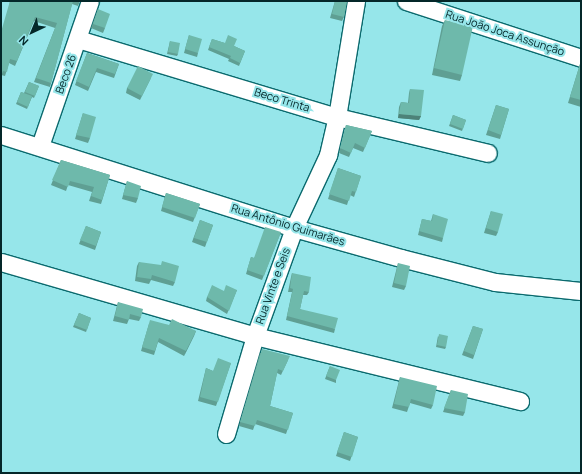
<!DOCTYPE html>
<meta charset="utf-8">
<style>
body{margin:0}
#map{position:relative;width:582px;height:474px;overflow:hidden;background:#96e6ea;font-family:Manrope,sans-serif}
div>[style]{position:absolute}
.roads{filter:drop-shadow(1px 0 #0b6a6e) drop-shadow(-1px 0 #0b6a6e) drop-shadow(0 1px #0b6a6e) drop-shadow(0 -1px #0b6a6e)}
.minor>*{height:17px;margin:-8.5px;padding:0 8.5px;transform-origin:8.5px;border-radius:8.5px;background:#fff}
.wall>*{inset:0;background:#5f9f93}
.shaded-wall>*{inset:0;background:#4d8278}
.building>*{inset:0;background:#6eb9ab}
span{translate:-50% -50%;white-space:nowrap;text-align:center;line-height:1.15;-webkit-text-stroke:4px #96e6ea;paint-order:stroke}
.street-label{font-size:11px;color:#042729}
.frame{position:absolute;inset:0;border:2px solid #042729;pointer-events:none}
.north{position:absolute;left:12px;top:12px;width:40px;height:40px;-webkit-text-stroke:3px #96e6ea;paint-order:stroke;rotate:224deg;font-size:11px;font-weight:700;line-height:16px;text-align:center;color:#042729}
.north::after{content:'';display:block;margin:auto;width:14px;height:18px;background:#042729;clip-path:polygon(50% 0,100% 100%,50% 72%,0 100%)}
</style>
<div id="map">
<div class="roads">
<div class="minor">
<i style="left:406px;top:1px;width:184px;rotate:18deg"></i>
<i style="left:78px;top:39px;width:270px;rotate:16.8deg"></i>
<i style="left:337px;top:117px;width:155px;rotate:13.4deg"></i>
<i style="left:1px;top:135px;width:307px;rotate:17.6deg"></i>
<i style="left:294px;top:228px;width:111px;rotate:15.7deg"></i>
<i style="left:401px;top:258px;width:97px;rotate:14.3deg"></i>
<i style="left:495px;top:282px;width:86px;rotate:6deg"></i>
<i style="left:40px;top:146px;width:153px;rotate:-71deg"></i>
<i style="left:1px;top:262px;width:265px;rotate:16.2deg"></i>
<i style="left:255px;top:336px;width:273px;rotate:13.8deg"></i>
<i style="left:226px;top:434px;width:102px;rotate:-73.5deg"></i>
<i style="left:255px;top:336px;width:115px;rotate:-70.1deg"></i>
<i style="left:294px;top:228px;width:81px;rotate:-65deg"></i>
<i style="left:328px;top:155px;width:39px;rotate:-77deg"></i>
<i style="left:337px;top:117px;width:118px;rotate:-80.7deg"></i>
</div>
</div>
<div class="wall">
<i style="clip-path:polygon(10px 1px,80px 1px,78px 6px,72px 4px,50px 87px,34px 82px,55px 28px,34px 21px,15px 66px,9px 63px,5px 76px,1px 75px)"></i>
<i style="clip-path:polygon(335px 1px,347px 1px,344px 17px,342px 21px,330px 18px)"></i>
<i style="clip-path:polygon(98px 9px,105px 28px,103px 33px,91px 28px)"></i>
<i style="clip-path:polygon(445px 20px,462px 75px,460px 81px,432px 75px,442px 26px)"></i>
<i style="clip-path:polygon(189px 35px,198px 53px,197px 57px,184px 53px)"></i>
<i style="clip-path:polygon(212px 39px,234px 46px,245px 51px,239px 66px,228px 61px,229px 59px,208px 50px)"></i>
<i style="clip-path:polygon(170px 41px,178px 54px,177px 56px,167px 54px)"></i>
<i style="clip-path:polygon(87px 53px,119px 64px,114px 78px,96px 72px,88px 91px,75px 85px)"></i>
<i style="clip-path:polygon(580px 64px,581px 64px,581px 107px,568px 103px)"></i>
<i style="clip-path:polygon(151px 78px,140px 100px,126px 93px,127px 88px)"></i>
<i style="clip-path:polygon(29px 82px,39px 86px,34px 98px,32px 97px,27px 109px,16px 104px,21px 92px,24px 93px)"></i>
<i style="clip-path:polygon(410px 89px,421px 116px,419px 120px,398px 118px,399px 107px,401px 102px,408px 103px,409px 93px)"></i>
<i style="clip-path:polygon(496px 105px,509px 109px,500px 139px,486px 135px)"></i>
<i style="clip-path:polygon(83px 113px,90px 138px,88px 143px,75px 139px)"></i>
<i style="clip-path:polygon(453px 115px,466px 120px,462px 131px,449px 126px)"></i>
<i style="clip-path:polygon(346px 125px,372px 131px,363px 152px,353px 148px,349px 157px,339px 153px)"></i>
<i style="clip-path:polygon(61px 160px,110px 175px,101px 204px,89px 201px,92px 192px,68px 185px,66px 191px,51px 185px)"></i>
<i style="clip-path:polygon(338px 168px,361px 176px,354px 197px,350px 195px,347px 205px,328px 199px)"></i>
<i style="clip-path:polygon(127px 181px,138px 198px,136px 203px,122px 199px)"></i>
<i style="clip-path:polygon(166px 193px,200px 204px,193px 222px,161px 211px)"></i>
<i style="clip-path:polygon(491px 211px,498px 232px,496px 236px,484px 233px)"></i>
<i style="clip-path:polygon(433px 214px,443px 238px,442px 242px,418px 235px,422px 219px,431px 221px)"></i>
<i style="clip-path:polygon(200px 220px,213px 225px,205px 247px,192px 242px)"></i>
<i style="clip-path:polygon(86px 226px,101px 232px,95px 250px,79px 244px)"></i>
<i style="clip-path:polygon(281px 232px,262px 280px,246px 274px,251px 257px,254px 258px)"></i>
<i style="clip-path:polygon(139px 262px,175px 282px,173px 286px,151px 280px,149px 284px,135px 281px,137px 266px)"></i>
<i style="clip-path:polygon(398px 263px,406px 286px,404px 290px,392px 287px)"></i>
<i style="clip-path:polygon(292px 273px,309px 292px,307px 295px,303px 295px,300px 309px,335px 329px,334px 333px,286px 320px,292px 292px,288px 292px,291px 277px)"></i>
<i style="clip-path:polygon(237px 290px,227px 314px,206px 301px,207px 297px,224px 291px)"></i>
<i style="clip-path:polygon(118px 302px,141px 317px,139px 321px,129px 319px,127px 324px,113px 321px)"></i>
<i style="clip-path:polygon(79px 313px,91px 318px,86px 332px,73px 327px)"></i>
<i style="clip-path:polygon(149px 324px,169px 325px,196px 331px,184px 356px,158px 342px,154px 355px,141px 351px)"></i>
<i style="clip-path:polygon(473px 326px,483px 329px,473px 359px,462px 355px)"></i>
<i style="clip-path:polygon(438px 336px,446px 347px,445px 349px,436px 347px)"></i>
<i style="clip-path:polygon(260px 353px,288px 360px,281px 375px,277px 373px,270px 406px,293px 413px,286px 434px,255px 424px,253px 430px,239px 426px)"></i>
<i style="clip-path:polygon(231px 363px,216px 406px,198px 401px,206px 368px,213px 371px)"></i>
<i style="clip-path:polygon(330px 366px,336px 380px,336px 383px,325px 379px)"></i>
<i style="clip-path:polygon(400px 377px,433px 405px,431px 409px,410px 403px,407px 412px,392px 408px)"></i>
<i style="clip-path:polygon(451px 390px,465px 412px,463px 416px,443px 412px)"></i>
<i style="clip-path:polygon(344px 432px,358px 437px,350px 461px,336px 456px)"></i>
</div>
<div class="shaded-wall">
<i style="clip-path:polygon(399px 114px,421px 116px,419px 120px,398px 118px)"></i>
<i style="clip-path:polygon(196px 331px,194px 336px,184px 356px,186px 351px)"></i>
</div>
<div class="building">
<i style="clip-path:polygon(10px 1px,73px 1px,51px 83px,36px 78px,57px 23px,35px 17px,17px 61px,10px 59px,7px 72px,3px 71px,1px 76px,1px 32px)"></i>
<i style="clip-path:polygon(335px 1px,347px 1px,344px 17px,332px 14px)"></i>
<i style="clip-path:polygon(98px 9px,110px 14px,105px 28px,93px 24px)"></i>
<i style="clip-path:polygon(445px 20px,473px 26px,462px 75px,434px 68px)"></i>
<i style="clip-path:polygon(189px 35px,202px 39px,198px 53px,185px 49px)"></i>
<i style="clip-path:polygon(228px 35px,237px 39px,234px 46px,245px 51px,240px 63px,230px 58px,231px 56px,209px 47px,212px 39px,225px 43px)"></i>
<i style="clip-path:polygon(170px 41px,180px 43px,178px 54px,168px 52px)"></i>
<i style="clip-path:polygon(87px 53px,119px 64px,115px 74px,97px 68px,89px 87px,76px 81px)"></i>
<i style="clip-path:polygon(580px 64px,581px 64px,581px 100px,570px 97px)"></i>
<i style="clip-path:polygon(138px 66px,153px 74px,142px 96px,127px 88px)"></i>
<i style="clip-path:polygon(29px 82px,39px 86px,35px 96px,25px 92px)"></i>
<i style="clip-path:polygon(410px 89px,424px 90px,421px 116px,399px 114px,401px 102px,409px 103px)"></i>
<i style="clip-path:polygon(21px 92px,32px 96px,28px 107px,17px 102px)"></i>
<i style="clip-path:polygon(496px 105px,509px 109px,501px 135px,488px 130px)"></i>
<i style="clip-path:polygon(83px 113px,96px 117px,90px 138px,76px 135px)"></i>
<i style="clip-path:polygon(453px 115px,466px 120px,463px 129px,450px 124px)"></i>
<i style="clip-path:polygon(346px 125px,372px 131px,365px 148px,355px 143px,351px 153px,340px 148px)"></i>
<i style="clip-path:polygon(61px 160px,110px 175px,102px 200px,91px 196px,94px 187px,70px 181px,68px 187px,52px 180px)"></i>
<i style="clip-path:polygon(338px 168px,361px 176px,356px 192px,352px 191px,349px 201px,329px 194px)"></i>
<i style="clip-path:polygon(127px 181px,141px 186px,138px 198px,123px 195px)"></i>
<i style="clip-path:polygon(166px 193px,200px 204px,195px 218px,162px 207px)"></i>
<i style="clip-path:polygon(491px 211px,503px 214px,498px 232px,486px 228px)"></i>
<i style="clip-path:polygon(433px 214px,448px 219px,443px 238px,419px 231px,422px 219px,432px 221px)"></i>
<i style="clip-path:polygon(200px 220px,213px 225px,207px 242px,194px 238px)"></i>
<i style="clip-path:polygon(86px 226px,101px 232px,96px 246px,80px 240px)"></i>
<i style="clip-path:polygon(265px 227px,281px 232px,264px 276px,247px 270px,251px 257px,254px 258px)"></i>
<i style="clip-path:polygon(162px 261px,179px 266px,175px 282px,152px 275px,151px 279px,137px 277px,139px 262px,161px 265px)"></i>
<i style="clip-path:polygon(398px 263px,410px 266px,406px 286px,394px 283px)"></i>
<i style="clip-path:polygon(292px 273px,311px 277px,309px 292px,304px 291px,300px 309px,338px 318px,335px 329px,287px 316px,293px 289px,290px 288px)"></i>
<i style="clip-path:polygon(212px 285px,224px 291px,226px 285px,237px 290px,229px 311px,207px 297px)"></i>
<i style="clip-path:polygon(118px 302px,143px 309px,141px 317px,130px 314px,129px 320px,115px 316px)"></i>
<i style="clip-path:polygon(79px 313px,91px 318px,87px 330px,74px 325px)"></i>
<i style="clip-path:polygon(172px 319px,196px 331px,186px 351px,159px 338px,155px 351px,142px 347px,150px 320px,169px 325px)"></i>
<i style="clip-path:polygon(473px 326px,483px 329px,474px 355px,464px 351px)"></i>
<i style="clip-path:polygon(439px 334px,448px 336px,446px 347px,437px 345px)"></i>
<i style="clip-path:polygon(262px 349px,290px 356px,283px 371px,278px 369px,270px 406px,293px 413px,288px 430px,257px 420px,255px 426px,240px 422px)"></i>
<i style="clip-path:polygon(218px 358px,231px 363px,218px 402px,200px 397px,206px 368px,213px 371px)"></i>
<i style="clip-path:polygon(330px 366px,340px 370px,336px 380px,326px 376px)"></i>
<i style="clip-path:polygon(400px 377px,437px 386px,433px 405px,411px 399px,409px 407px,394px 404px)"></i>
<i style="clip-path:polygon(451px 390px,468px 394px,465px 412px,444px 408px)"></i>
<i style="clip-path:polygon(344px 432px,358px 437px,352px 457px,337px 452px)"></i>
</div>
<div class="street-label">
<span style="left:505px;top:33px;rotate:18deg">Rua João Joca Assunção</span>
<span style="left:66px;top:74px;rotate:-70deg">Beco 26</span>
<span style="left:282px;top:100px;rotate:17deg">Beco Trinta</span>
<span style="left:288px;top:225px;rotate:17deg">Rua Antônio Guimarães</span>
<span style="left:273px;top:286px;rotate:-70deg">Rua Vinte e Seis</span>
</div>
<div class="frame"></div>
<div class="north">N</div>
</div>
